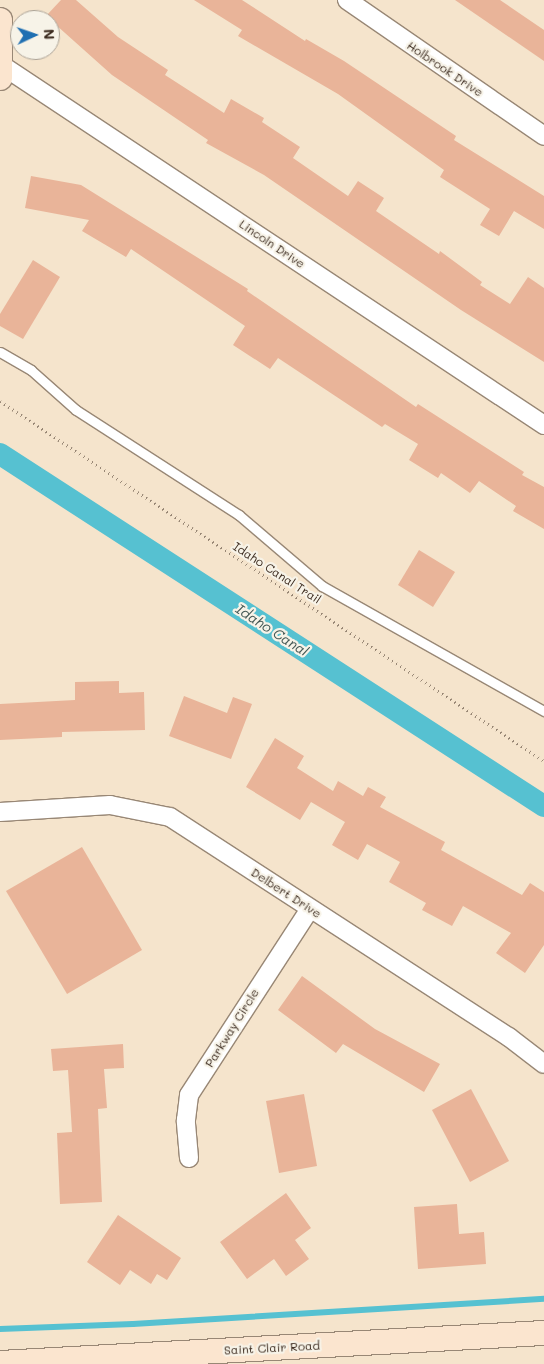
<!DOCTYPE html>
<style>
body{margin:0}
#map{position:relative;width:544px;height:1364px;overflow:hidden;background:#f5e4cc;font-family:Mali,sans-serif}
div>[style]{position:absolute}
.stream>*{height:6px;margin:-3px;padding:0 3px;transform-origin:3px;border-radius:3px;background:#56c1d1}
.canal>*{height:22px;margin:-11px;padding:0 11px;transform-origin:11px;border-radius:11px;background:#56c1d1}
.building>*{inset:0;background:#e9b499}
.path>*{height:3px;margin-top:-1.5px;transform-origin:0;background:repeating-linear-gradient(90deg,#988775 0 1px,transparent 0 5px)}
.roads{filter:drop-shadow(1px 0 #988775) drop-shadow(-1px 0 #988775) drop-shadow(0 1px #988775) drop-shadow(0 -1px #988775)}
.lane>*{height:9px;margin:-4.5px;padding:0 4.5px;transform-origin:4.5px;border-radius:4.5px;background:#fff}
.street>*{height:18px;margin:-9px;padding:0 9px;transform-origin:9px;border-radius:9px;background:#fff}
.secondary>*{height:24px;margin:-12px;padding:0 12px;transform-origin:12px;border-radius:12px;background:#fbe5cf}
span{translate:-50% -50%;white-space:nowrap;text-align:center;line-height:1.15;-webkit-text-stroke:4.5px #f7f3e8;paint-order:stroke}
.street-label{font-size:12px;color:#3b2a1e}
.water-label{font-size:14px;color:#435754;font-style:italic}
.north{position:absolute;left:10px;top:10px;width:50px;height:50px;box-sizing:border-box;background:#f7f3e8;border:1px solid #aca397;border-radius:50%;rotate:87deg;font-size:14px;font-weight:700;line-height:20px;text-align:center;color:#3b2a1e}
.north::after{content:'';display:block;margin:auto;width:18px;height:22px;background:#1f6fb2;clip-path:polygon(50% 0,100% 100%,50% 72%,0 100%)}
</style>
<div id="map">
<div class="stream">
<i style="left:0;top:1329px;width:133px;rotate:-2.2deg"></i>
<i style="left:133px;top:1324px;width:412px;rotate:-3.5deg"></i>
</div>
<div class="canal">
<i style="left:0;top:454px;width:648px;rotate:32.91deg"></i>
</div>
<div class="building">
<i style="clip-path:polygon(61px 0,76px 0,118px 37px,168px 70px,165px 75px,224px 113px,231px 99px,264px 118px,262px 122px,300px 147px,293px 158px,348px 196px,358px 181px,384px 198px,376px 211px,439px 254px,440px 251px,482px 282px,480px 285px,510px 304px,528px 277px,544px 288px,544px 362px,461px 310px,264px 175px,206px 143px,208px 140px,112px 75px,46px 16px)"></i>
<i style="clip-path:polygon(194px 0,242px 0,305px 41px,306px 39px,344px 61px,456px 136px,454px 140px,544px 196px,544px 229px,514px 211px,499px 236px,480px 225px,490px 209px,440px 177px,444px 170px,338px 94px,238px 36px,242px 30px)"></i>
<i style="clip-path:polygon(455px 0,500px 0,544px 30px,544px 61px)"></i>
<i style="clip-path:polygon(31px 176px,81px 185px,248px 289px,247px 291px,416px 407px,418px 404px,524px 472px,522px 475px,544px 487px,544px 529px,513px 511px,516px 506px,479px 481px,470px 493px,441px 473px,438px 478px,409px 460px,418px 444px,385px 424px,382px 427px,278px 358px,270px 369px,233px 345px,245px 326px,131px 249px,126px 257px,82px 231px,89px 220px,25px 208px)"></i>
<i style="clip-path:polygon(33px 260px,60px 277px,23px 339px,0 326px,0 314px)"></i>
<i style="clip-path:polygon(419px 550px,455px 572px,433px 607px,398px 585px)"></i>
<i style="clip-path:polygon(119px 681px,119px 693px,144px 692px,145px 730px,62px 732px,62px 737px,0 740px,0 704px,75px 700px,75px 682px)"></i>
<i style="clip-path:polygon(184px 696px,227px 713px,233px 697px,252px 704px,231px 759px,169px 736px)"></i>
<i style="clip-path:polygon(275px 738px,304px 756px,297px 768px,333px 791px,338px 781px,363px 796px,368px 787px,386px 797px,380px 807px,445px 842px,441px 850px,522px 895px,530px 883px,544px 892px,544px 945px,525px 973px,496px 953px,511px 933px,463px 906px,452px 926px,422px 910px,426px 903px,389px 882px,400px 862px,367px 844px,358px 860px,332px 845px,345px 822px,311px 802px,300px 820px,246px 787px)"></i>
<i style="clip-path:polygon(82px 847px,142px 950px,67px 994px,6px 891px)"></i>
<i style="clip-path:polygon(302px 976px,375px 1029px,440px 1064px,424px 1092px,343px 1044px,336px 1053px,278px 1010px)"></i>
<i style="clip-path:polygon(123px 1044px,124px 1068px,104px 1069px,107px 1108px,98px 1109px,102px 1202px,60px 1204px,57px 1133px,72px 1132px,68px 1070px,53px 1071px,51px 1049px)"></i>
<i style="clip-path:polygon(471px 1089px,509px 1161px,470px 1182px,432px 1110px)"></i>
<i style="clip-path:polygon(304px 1094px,317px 1166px,279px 1173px,266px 1101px)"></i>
<i style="clip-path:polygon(286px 1193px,311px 1228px,295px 1240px,309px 1259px,286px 1276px,274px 1259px,247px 1279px,220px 1242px)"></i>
<i style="clip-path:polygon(457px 1204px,459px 1234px,484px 1232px,486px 1264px,418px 1269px,414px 1207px)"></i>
<i style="clip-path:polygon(118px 1215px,181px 1258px,167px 1280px,157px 1274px,151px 1284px,130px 1270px,120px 1285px,87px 1262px)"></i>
</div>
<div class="path">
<i style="left:0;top:401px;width:652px;rotate:33.5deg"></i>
</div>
<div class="roads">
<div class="lane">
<i style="left:0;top:352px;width:36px;rotate:30deg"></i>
<i style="left:31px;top:370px;width:60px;rotate:41.6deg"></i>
<i style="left:76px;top:410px;width:194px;rotate:32.8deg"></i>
<i style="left:239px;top:515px;width:109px;rotate:40.5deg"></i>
<i style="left:322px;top:586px;width:255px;rotate:29.4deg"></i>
</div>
<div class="street">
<i style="left:347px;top:0;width:239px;rotate:34.6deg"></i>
<i style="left:0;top:64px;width:653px;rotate:33.57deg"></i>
<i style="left:0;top:812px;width:110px;rotate:-3.6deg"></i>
<i style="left:110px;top:805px;width:61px;rotate:11.3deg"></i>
<i style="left:170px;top:817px;width:404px;rotate:33deg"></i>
<i style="left:509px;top:1037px;width:44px;rotate:37.6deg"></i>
<i style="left:189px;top:1158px;width:38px;rotate:-95deg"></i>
<i style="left:186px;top:1120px;width:25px;rotate:-83deg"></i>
<i style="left:189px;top:1095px;width:222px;rotate:-57deg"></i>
</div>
<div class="secondary">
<i style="left:0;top:20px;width:58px;rotate:90deg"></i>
<i style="left:0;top:1363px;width:545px;rotate:-3.16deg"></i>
</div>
</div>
<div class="street-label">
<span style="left:445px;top:69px;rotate:34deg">Holbrook Drive</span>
<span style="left:272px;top:244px;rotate:34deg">Lincoln Drive</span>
<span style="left:277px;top:573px;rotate:33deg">Idaho Canal Trail</span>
<span style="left:286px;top:893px;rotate:33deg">Delbert Drive</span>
<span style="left:232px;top:1028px;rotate:-58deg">Parkway Circle</span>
<span style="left:272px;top:1348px;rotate:-3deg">Saint Clair Road</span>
</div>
<div class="water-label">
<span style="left:272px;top:630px;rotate:33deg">Idaho Canal</span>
</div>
<div class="north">N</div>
</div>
